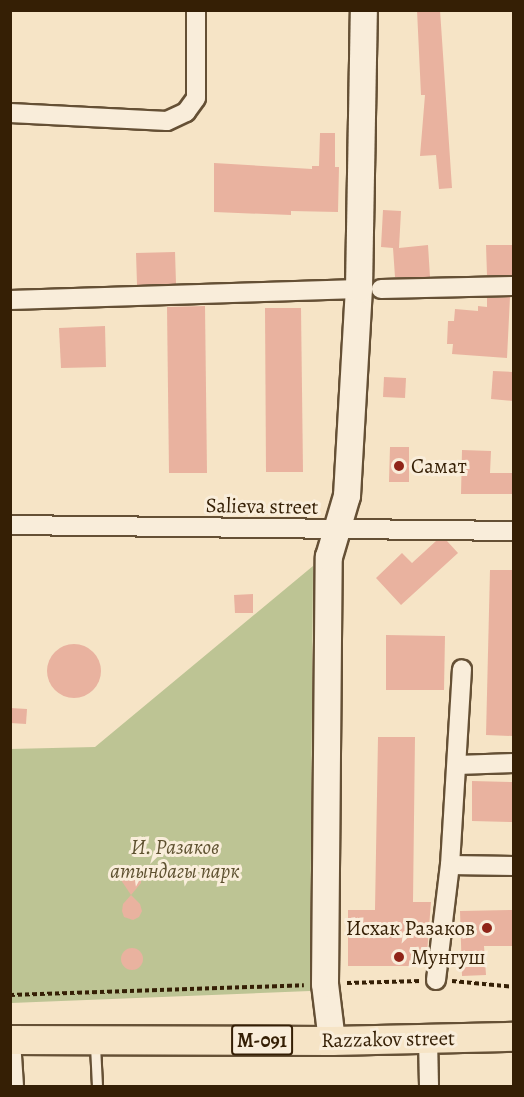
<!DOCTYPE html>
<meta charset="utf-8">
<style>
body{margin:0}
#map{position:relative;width:524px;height:1097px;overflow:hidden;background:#f6e4c6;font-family:Alegreya,serif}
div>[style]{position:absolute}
.green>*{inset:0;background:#bdc494}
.building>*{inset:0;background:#e9b29f}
.round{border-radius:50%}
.path>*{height:4px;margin-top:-2px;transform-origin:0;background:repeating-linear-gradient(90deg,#351f05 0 4.5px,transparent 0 7.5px)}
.roads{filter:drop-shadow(2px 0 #655035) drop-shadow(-2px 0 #655035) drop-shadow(0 2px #655035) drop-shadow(0 -2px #655035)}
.lane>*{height:9px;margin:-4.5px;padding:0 4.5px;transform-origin:4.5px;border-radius:4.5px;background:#f9edda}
.street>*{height:18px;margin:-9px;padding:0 9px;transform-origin:9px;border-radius:9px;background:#f9edda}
.secondary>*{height:26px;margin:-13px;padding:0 13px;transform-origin:13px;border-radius:13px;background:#f9edda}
.primary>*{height:28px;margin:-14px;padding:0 14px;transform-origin:14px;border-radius:14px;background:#f6e4c6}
.dots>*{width:16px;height:16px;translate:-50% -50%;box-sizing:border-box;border:3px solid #f9edda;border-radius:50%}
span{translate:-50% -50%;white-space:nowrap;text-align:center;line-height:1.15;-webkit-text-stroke:6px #f9edda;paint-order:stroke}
.shield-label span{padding:2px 4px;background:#f9edda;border:2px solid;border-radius:4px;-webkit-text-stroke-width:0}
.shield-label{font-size:20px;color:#351f05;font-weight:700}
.poi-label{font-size:21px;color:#351f05}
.left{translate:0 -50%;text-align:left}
.right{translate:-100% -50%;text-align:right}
.street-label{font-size:21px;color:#351f05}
.park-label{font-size:21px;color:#5e5130;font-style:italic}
.frame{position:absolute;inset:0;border:12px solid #351f05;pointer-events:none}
</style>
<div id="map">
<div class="green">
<i style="clip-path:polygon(313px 566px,310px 991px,11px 1003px,10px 749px,95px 747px)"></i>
</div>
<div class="building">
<i style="clip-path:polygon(417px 10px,440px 10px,452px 188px,439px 189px,436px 155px,420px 156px,425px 95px,421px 95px)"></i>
<i style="clip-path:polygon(320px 133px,335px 133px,335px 167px,339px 167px,338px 212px,291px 211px,291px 215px,214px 212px,214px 163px,312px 169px,312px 166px,319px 166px)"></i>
<i style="clip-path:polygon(383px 210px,401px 211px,399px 248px,428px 245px,430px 277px,395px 277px,393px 248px,381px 247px)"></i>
<i style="clip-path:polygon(486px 245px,513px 245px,513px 275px,487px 275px)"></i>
<i style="clip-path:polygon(175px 252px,176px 284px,137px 285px,136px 253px)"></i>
<i style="clip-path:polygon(510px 297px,507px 358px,452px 354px,453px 344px,447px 344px,448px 321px,454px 321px,455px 309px,478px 311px,478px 306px,487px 307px,487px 298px)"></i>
<i style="clip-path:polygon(205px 306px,207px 473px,169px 473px,167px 307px)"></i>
<i style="clip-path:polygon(265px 308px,301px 308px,303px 472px,266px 472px)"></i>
<i style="clip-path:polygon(105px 326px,106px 367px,61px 368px,59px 328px)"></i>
<i style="clip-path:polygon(493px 371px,513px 372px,513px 401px,491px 399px)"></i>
<i style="clip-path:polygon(384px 377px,406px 378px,405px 398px,383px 397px)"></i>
<i style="clip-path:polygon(390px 447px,409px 447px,409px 482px,389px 482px)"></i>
<i style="clip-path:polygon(462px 450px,491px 451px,490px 473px,513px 473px,513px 494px,461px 494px)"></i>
<i style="clip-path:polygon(436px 541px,447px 541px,458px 553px,401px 605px,376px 578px,402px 553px,412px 563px)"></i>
<i style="clip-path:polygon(490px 570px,513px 570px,513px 736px,486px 735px)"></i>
<i style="clip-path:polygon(253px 594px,253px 613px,235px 613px,234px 595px)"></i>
<i style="clip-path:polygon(386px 635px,445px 636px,444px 690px,386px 690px)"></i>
<i class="round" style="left:47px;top:644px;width:54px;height:54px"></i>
<i style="clip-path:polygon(10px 708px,27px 709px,26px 724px,10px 723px)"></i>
<i style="clip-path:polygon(378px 737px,415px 737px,413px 902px,431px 902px,426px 966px,348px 966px,348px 910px,375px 910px)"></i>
<i style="clip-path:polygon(472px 781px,513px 782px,513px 822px,472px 821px)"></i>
<i style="clip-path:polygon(132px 870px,141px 876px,141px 883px,131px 895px,121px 880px,124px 874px)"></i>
<i style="clip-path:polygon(131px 895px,140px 904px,142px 911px,139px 917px,133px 920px,124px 917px,122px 911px,123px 904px)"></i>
<i style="clip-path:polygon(513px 910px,513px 946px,484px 946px,486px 975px,462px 976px,460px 911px)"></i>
<i class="round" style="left:121px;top:948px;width:22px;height:22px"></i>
</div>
<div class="path">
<i style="left:452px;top:981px;width:62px;rotate:5.5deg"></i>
<i style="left:347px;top:983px;width:74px;rotate:-1.5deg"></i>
<i style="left:10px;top:995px;width:294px;rotate:-1.9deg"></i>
</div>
<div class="roads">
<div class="lane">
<i style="left:95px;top:1045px;width:41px;rotate:87.2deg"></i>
</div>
<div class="street">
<i style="left:10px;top:113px;width:157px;rotate:2.9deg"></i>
<i style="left:167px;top:121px;width:21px;rotate:-25deg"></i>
<i style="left:186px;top:112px;width:17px;rotate:-54deg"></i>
<i style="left:196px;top:98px;width:88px;rotate:-90deg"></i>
<i style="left:381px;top:289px;width:133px;rotate:-1.3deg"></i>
<i style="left:10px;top:300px;width:349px;rotate:-1.8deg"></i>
<i style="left:10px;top:525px;width:504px;rotate:0.68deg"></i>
<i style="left:457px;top:765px;width:57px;rotate:-2deg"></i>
<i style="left:450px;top:865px;width:64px;rotate:0.9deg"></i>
<i style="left:436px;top:980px;width:116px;rotate:-83.1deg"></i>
<i style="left:450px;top:865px;width:196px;rotate:-86.5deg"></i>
<i style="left:428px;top:1038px;width:48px;rotate:88.8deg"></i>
<i style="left:11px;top:1040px;width:46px;rotate:86.3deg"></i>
</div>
<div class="secondary">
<i style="left:332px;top:1041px;width:57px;rotate:-97deg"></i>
<i style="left:325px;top:984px;width:427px;rotate:-89.5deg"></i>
<i style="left:329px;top:557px;width:64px;rotate:-73.6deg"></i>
<i style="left:347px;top:496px;width:207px;rotate:-86.7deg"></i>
<i style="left:359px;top:289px;width:279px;rotate:-89deg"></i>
</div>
<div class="primary">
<i style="left:10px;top:1040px;width:322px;rotate:0.2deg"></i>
<i style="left:332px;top:1041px;width:182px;rotate:-1.3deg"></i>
</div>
</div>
<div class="dots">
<i style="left:399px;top:466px;background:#8f2418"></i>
<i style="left:487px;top:928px;background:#8f2418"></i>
<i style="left:399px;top:957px;background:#8f2418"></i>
</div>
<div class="shield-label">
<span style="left:262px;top:1040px">М-091</span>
</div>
<div class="poi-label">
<span class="left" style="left:411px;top:466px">Самат</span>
<span class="right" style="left:475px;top:928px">Исхак Разаков</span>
<span class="left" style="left:411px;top:957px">Мунгуш</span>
</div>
<div class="street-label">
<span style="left:262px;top:506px;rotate:1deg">Salieva street</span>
<span style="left:388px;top:1039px;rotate:-1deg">Razzakov street</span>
</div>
<div class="park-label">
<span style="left:175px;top:859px">И. Разаков<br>атындагы парк</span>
</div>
<div class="frame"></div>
</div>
